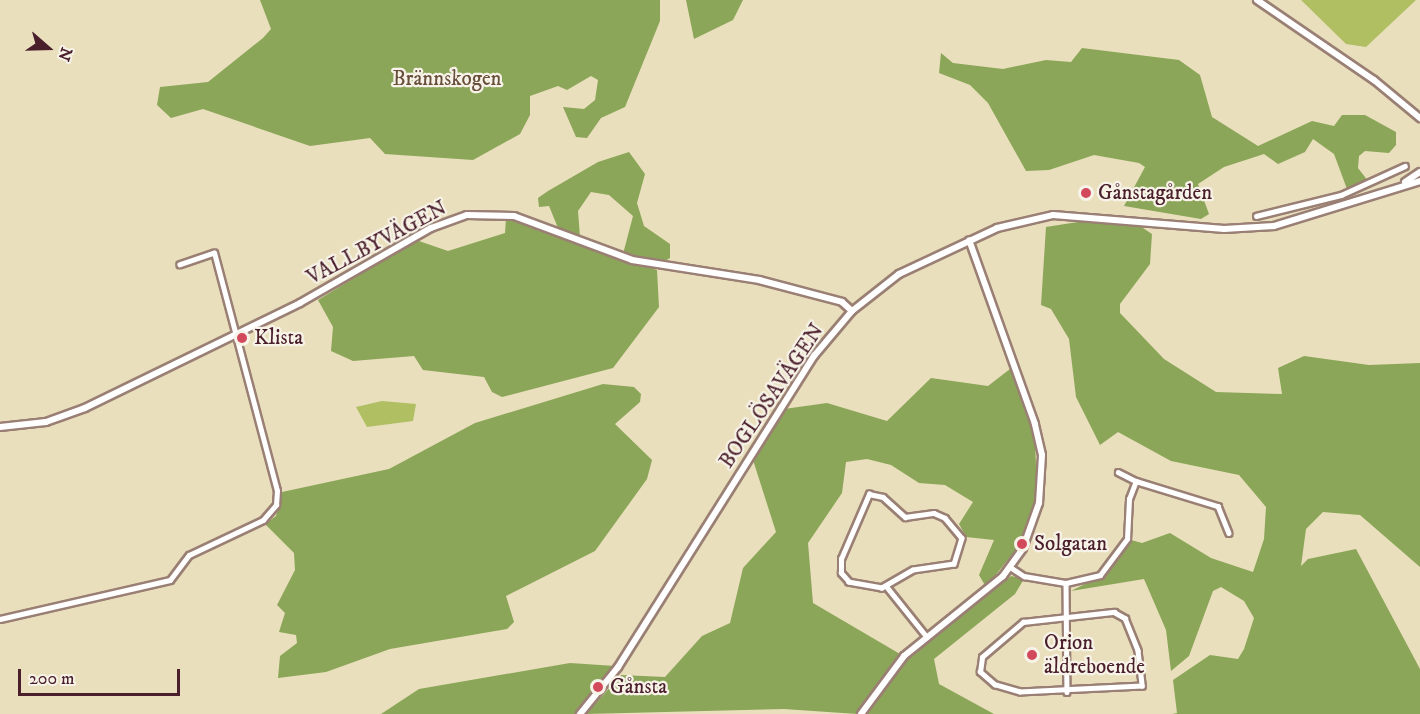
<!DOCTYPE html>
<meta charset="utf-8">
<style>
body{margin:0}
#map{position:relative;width:1420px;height:714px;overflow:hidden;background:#e9dfbc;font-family:"IM FELL DW Pica",serif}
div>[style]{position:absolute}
.green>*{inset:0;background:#afbf62}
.forest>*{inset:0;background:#8ba658}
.roads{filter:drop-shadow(2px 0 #9a7f74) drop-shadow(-2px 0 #9a7f74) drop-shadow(0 2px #9a7f74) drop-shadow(0 -2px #9a7f74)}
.street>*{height:4.5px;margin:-2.25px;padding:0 2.25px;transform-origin:2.25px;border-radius:2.25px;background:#fff}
.secondary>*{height:6px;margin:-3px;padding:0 3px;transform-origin:3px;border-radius:3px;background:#fff}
.dots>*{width:16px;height:16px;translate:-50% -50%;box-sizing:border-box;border:3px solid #f7f3e8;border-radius:50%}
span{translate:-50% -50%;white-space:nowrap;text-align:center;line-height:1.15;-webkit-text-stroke:4.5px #f7f3e8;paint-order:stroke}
.park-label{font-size:21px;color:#684f3c}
.poi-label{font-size:21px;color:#4a1f2b}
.left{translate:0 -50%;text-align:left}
.street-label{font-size:21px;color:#4a1f2b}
.north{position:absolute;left:18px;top:18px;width:60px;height:60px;-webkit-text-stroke:4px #f7f3e8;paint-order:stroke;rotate:110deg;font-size:16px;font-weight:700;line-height:24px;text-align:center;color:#4a1f2b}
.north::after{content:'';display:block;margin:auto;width:21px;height:27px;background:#4a1f2b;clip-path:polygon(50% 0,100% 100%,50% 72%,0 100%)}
.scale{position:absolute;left:18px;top:669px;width:162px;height:27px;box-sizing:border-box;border:3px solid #4a1f2b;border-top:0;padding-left:8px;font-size:18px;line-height:21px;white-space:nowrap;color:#4a1f2b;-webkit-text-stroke:4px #f7f3e8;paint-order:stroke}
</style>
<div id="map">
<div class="green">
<i style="clip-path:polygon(1301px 0,1416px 0,1366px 47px,1346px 44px)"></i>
<i style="clip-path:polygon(382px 401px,416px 404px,413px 421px,367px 427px,356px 407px)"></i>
</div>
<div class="forest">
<i style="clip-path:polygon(260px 0,660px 0,660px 21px,625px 107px,601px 118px,587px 138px,576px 137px,563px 107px,584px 109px,595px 100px,598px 80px,591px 76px,567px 90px,558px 86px,530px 96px,530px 115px,520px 134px,473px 160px,385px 154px,370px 138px,310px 146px,203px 109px,171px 118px,157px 105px,160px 87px,208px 82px,263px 38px,271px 29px)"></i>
<i style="clip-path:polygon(686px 0,743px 0,733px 20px,694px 39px)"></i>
<i style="clip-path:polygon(1082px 48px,1179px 60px,1200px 75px,1212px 117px,1258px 146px,1312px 121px,1334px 126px,1342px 115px,1365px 115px,1396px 132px,1396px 145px,1389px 153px,1365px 151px,1359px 156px,1358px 168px,1368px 181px,1347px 189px,1334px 154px,1313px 139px,1305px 152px,1278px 164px,1264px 154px,1224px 167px,1198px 184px,1209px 214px,1201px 219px,1124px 206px,1145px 167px,1139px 163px,1094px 155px,1049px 170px,1026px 171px,988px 103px,970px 85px,939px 73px,941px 53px,953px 63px,1003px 69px,1046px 60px,1071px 62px)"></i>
<i style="clip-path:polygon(629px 152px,645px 174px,637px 203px,644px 226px,670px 244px,670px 258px,663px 262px,623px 254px,633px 216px,609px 195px,591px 192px,578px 211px,580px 237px,558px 228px,549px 206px,539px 207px,538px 198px,548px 191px,598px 162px)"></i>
<i style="clip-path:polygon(506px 218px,657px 270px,659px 307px,613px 368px,502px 397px,492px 392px,484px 377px,423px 370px,414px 356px,353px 361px,331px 351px,333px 327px,318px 300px,416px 240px,448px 251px,505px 233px)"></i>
<i style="clip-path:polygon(1097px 219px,1137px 224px,1152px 234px,1150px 264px,1120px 304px,1120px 313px,1164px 359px,1216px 392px,1282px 394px,1278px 368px,1304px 356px,1369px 365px,1420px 363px,1420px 567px,1360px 515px,1323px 512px,1306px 529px,1301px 566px,1308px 559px,1356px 549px,1420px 669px,1420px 714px,1172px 714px,1177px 713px,1173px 680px,1210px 655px,1238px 659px,1244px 649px,1254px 618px,1244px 601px,1221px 587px,1213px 591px,1189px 656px,1171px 671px,1166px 630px,1144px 579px,1071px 591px,1109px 572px,1131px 540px,1142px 543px,1170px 533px,1211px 558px,1253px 572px,1264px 539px,1266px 507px,1239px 475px,1171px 461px,1118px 432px,1100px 445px,1076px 397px,1069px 339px,1051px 309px,1041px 305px,1046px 227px)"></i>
<i style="clip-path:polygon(1010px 369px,1035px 439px,1037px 494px,1019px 546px,986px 587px,979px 575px,994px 540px,966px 537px,959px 524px,973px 502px,945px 485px,919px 483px,891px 465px,867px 459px,846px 462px,842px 493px,808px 543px,813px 603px,900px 654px,857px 714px,784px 709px,586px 714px,621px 675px,665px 677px,702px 636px,730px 623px,743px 568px,776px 532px,753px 460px,784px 409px,827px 403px,887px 421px,931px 378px,988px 386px)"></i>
<i style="clip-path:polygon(603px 384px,634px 387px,641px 394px,640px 402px,615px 424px,652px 460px,647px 479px,595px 551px,506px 596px,514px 622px,507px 629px,390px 649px,326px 672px,278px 678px,280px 656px,297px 643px,296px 635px,279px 632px,285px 613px,277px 605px,295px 570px,294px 553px,265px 524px,276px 516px,282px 492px,389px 469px,475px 423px)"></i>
<i style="clip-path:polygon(1011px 576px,1024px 579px,1015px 594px,934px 659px,939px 684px,994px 714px,864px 714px,903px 661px)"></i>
<i style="clip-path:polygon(570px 663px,615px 666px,575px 714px,381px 714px,419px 689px)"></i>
</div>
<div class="roads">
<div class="street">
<i style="left:1256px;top:216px;width:88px;rotate:-13.9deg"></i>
<i style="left:1341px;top:195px;width:70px;rotate:-24.4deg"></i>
<i style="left:1118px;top:472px;width:20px;rotate:27deg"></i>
<i style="left:869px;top:494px;width:14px;rotate:12deg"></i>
<i style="left:883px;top:497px;width:30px;rotate:42deg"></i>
<i style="left:905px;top:517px;width:29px;rotate:-8deg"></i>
<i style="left:934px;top:513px;width:12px;rotate:24deg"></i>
<i style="left:945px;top:518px;width:26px;rotate:50deg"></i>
<i style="left:962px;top:538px;width:27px;rotate:107deg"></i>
<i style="left:954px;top:564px;width:41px;rotate:171.7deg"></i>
<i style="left:913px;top:570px;width:36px;rotate:150deg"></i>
<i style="left:882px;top:588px;width:34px;rotate:-170deg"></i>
<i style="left:849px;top:582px;width:12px;rotate:-132deg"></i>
<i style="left:841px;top:573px;width:14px;rotate:-90deg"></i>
<i style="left:841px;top:559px;width:71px;rotate:-66.7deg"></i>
<i style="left:1010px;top:567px;width:17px;rotate:33deg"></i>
<i style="left:1024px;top:576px;width:43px;rotate:9.5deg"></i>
<i style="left:1066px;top:583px;width:35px;rotate:-13deg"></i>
<i style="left:1100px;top:575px;width:45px;rotate:-53.1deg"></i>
<i style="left:1127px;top:539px;width:40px;rotate:-87.1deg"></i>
<i style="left:1129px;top:499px;width:19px;rotate:-69deg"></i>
<i style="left:1136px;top:481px;width:86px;rotate:17deg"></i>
<i style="left:1218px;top:506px;width:29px;rotate:68deg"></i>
<i style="left:1066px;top:583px;width:109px;rotate:89.5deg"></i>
<i style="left:887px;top:587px;width:64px;rotate:51.3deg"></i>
<i style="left:1114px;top:612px;width:13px;rotate:29deg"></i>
<i style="left:1125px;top:618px;width:35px;rotate:68deg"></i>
<i style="left:1138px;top:651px;width:35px;rotate:83deg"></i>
<i style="left:1142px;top:686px;width:122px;rotate:177.2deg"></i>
<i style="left:1020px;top:692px;width:26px;rotate:-164deg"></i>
<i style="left:995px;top:685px;width:20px;rotate:-139deg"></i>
<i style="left:980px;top:672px;width:15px;rotate:-82deg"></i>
<i style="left:982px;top:657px;width:54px;rotate:-40.5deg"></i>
<i style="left:1023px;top:622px;width:92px;rotate:-6.3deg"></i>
<i style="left:0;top:619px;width:174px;rotate:-12.9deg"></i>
<i style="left:170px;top:580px;width:31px;rotate:-53deg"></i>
<i style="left:189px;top:555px;width:82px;rotate:-25.3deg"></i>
<i style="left:263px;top:520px;width:20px;rotate:-49deg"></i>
<i style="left:276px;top:505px;width:14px;rotate:-86deg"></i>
<i style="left:277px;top:491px;width:246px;rotate:-104.8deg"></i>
<i style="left:214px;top:253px;width:36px;rotate:161deg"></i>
</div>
<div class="secondary">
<i style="left:1257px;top:0;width:142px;rotate:34.4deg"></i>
<i style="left:1374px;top:80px;width:60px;rotate:39.6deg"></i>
<i style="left:1405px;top:182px;width:18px;rotate:-34deg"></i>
<i style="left:0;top:427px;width:46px;rotate:-6.2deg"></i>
<i style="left:46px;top:422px;width:41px;rotate:-19.7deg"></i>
<i style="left:85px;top:408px;width:239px;rotate:-26deg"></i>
<i style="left:300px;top:303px;width:151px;rotate:-29.8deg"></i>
<i style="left:431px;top:228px;width:38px;rotate:-20deg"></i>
<i style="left:467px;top:215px;width:47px;rotate:1.2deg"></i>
<i style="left:514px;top:216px;width:126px;rotate:20.4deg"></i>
<i style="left:632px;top:260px;width:129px;rotate:8.9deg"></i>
<i style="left:759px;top:280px;width:86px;rotate:14.8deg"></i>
<i style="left:842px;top:302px;width:13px;rotate:42deg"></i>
<i style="left:580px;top:714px;width:60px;rotate:-51deg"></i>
<i style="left:618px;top:667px;width:368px;rotate:-57.8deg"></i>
<i style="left:814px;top:356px;width:59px;rotate:-49.8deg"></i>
<i style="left:852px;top:311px;width:60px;rotate:-38.2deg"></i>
<i style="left:899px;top:274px;width:108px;rotate:-25.1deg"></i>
<i style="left:997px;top:228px;width:57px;rotate:-13.1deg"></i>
<i style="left:1053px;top:215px;width:172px;rotate:4.7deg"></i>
<i style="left:1224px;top:229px;width:50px;rotate:-3.4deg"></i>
<i style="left:1274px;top:226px;width:153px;rotate:-17.1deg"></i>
<i style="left:861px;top:714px;width:72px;rotate:-53.4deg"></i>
<i style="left:904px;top:656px;width:127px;rotate:-38.9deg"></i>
<i style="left:1003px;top:576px;width:34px;rotate:-54deg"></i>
<i style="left:1023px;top:548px;width:48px;rotate:-70.4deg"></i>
<i style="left:1039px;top:503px;width:48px;rotate:-86.4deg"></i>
<i style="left:1042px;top:455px;width:32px;rotate:-103deg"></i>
<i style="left:1035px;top:424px;width:195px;rotate:-109.7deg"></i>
</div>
</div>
<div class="dots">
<i style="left:1086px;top:193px;background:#d1495b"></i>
<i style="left:242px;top:338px;background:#d1495b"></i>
<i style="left:1022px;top:544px;background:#d1495b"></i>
<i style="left:1032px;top:655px;background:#d1495b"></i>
<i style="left:598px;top:687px;background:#d1495b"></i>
</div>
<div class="park-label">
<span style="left:447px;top:79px">Brännskogen</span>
</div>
<div class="poi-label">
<span class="left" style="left:1098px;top:193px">Gånstagården</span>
<span class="left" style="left:254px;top:338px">Klista</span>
<span class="left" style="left:1034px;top:544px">Solgatan</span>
<span class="left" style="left:1044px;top:655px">Orion<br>äldreboende</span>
<span class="left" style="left:610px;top:687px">Gånsta</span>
</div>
<div class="street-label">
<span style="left:377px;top:243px;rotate:-28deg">VALLBYVÄGEN</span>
<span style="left:772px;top:396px;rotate:-56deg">BOGLÖSAVÄGEN</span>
</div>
<div class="north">N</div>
<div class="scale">200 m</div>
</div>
